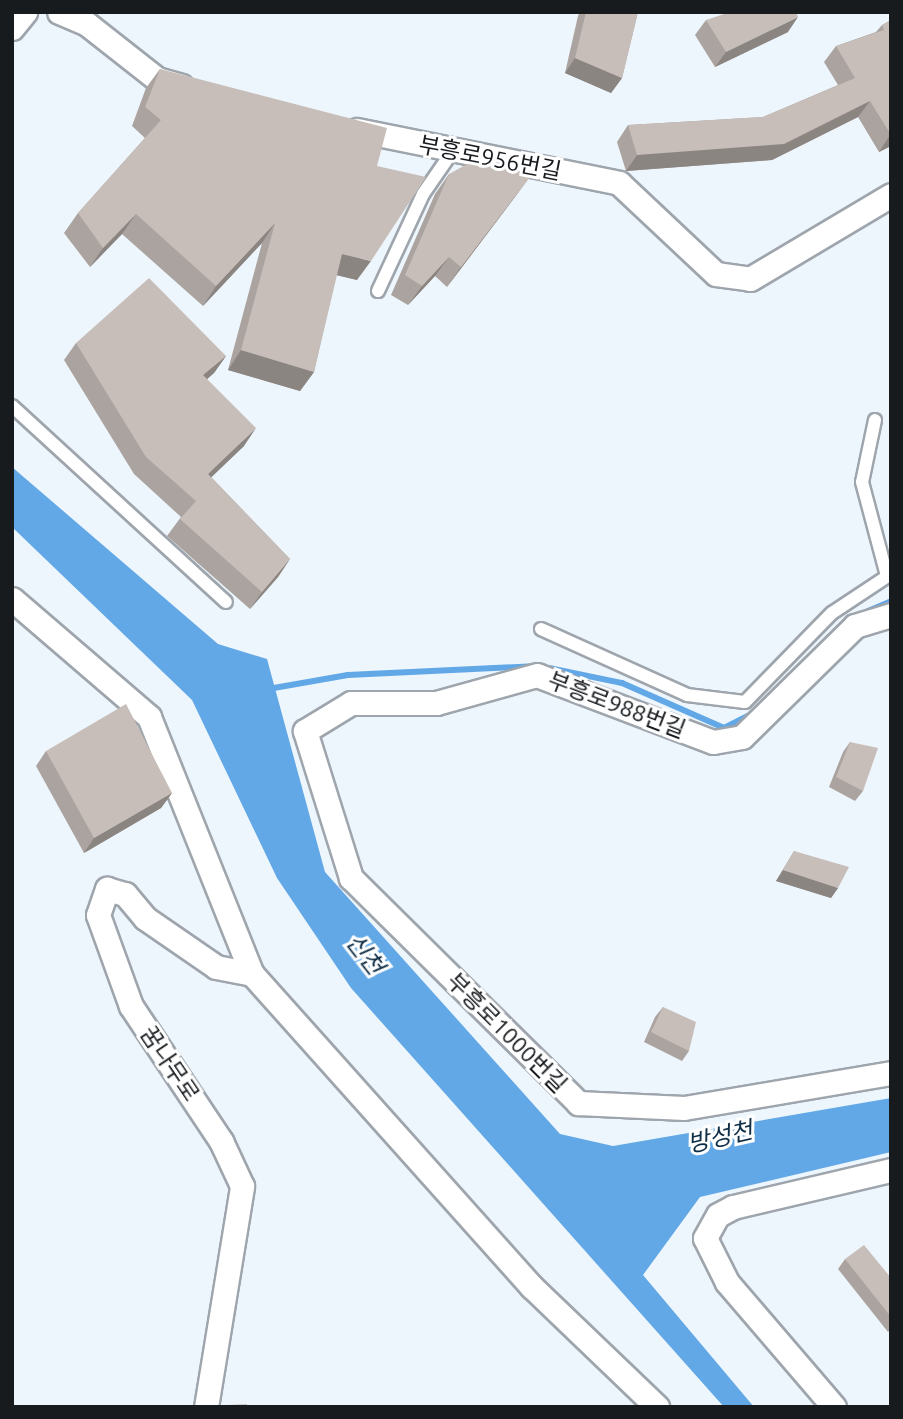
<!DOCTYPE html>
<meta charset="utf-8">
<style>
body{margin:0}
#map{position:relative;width:903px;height:1419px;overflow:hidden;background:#eef6fd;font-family:Ubuntu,"Noto Sans KR",sans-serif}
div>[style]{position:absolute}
.water>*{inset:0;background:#62a8e6}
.stream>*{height:6px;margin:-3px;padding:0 3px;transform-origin:3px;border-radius:3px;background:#62a8e6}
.roads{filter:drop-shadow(2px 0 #9ea5ac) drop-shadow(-2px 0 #9ea5ac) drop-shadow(0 2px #9ea5ac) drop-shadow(0 -2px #9ea5ac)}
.service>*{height:12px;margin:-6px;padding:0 6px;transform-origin:6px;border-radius:6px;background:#fff}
.minor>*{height:23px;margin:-11.5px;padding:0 11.5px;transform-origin:11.5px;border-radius:11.5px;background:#fff}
.wall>*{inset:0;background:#aba39f}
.shaded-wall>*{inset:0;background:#8b8582}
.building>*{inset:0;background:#c7beb9}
span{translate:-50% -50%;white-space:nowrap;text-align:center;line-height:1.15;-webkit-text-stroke:6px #fff;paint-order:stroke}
.street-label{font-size:23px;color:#181b1e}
.water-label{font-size:24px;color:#0e2d46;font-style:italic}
.frame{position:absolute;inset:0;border:14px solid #181b1e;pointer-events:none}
</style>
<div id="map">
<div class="water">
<i style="clip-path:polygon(12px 467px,218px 644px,267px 659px,325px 872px,560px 1134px,613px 1146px,891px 1098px,891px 1152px,700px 1197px,643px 1275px,754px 1407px,724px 1407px,351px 988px,277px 878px,192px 700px,12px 527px)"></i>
</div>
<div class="stream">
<i style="left:868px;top:611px;width:25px;rotate:-23deg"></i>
<i style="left:549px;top:668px;width:75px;rotate:11.6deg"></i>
<i style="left:622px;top:683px;width:111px;rotate:23.8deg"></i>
<i style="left:724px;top:728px;width:30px;rotate:-27deg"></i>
<i style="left:268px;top:689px;width:81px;rotate:-9.9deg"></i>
<i style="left:348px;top:675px;width:190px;rotate:-2.7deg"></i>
</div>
<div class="roads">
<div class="service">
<i style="left:378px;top:291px;width:107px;rotate:-65.1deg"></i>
<i style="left:423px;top:194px;width:51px;rotate:-55.4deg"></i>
<i style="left:12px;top:406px;width:290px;rotate:42.5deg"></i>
<i style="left:875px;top:420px;width:63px;rotate:101.8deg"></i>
<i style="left:862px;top:482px;width:97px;rotate:75.1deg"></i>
<i style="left:541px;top:629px;width:160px;rotate:24.3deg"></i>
<i style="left:687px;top:695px;width:58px;rotate:6.9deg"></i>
<i style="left:745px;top:702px;width:124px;rotate:-45.7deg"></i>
<i style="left:832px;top:613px;width:71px;rotate:-33.5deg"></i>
</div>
<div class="minor">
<i style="left:59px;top:12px;width:30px;rotate:23deg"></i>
<i style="left:87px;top:24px;width:89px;rotate:38.2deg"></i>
<i style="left:157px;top:79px;width:25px;rotate:16deg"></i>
<i style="left:12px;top:28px;width:21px;rotate:-51deg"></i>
<i style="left:357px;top:130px;width:267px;rotate:11.4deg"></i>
<i style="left:619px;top:183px;width:133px;rotate:43.2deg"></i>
<i style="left:716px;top:274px;width:34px;rotate:8deg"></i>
<i style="left:750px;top:279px;width:164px;rotate:-30.8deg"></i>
<i style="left:12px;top:599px;width:181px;rotate:40.7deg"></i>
<i style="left:149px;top:717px;width:277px;rotate:68.2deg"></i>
<i style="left:252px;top:974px;width:419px;rotate:48.2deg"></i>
<i style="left:531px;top:1286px;width:175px;rotate:43.8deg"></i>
<i style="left:891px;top:615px;width:38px;rotate:163deg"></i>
<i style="left:855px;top:626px;width:158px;rotate:135.5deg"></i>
<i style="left:742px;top:737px;width:29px;rotate:170deg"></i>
<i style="left:713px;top:742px;width:188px;rotate:-159.2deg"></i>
<i style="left:537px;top:675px;width:105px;rotate:164.5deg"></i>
<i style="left:436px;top:703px;width:85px;rotate:180deg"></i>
<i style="left:351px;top:703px;width:54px;rotate:148.7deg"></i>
<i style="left:305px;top:731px;width:154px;rotate:72.6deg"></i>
<i style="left:351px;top:878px;width:320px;rotate:44.7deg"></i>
<i style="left:578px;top:1103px;width:106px;rotate:2.7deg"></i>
<i style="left:684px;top:1108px;width:210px;rotate:-9.6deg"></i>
<i style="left:206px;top:1407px;width:224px;rotate:-80.7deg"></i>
<i style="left:242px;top:1186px;width:50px;rotate:-115deg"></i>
<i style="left:221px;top:1141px;width:162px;rotate:-123.7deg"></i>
<i style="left:131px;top:1006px;width:97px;rotate:-109.9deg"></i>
<i style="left:98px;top:915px;width:28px;rotate:-71deg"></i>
<i style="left:107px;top:889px;width:19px;rotate:16deg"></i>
<i style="left:125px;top:894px;width:31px;rotate:50deg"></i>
<i style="left:145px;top:918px;width:86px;rotate:34.6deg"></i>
<i style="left:216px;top:967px;width:37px;rotate:11deg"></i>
<i style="left:834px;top:1407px;width:165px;rotate:-130.6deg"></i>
<i style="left:727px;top:1282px;width:49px;rotate:-116.6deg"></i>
<i style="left:705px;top:1238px;width:26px;rotate:-61deg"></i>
<i style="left:718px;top:1215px;width:17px;rotate:-28deg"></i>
<i style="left:733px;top:1207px;width:162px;rotate:-13.2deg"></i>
</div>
</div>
<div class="wall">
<i style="clip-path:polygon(580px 12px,638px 12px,622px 78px,611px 93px,565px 73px,578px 16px)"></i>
<i style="clip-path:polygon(706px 20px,788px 32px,715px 67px,695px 35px)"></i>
<i style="clip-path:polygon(891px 20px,891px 146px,879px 152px,858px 117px,772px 160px,626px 171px,617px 142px,628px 125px,763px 117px,838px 85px,824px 62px,836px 46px,876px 32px,882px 25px)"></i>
<i style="clip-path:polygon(160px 69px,377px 166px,357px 280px,336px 275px,314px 372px,300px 391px,228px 370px,262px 243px,203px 306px,122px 234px,90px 267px,64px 233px,78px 213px,145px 138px,132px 126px,146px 88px)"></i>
<i style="clip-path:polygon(449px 174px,529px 178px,447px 287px,435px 276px,408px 305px,391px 295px,435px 194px)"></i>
<i style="clip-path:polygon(76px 343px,226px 356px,214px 373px,207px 379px,244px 446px,211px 477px,290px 559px,278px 577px,250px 609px,167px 536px,181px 517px,134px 474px,64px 360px)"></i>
<i style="clip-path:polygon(850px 742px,863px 791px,855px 801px,829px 787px,843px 752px)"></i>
<i style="clip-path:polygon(46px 751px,172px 793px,161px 808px,84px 853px,36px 766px)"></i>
<i style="clip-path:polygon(794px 851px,838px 888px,831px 898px,776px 881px)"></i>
<i style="clip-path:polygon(663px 1007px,689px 1051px,682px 1061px,644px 1042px,655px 1017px)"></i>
<i style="clip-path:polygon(845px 1259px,891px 1278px,891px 1328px,888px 1332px,838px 1269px)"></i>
</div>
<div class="shaded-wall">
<i style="clip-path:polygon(798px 17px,788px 32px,715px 67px,726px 52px)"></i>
<i style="clip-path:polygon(575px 58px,622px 78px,611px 93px,565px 73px)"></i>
<i style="clip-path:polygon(870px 101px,858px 117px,772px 160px,626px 171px,637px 155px)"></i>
<i style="clip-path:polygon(890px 135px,891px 146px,879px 152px)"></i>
<i style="clip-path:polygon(529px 178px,515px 197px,447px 287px,461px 267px)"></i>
<i style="clip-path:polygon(136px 214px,122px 234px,90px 267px,103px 248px)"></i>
<i style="clip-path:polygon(275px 223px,262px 243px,203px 306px,216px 286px)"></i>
<i style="clip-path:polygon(342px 254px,371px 261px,357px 280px,328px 273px)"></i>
<i style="clip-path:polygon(449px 257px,435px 276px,408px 305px,422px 286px)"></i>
<i style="clip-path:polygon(241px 350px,314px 372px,300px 391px,228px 370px)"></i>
<i style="clip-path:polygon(226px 356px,214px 373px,191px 393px,203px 375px)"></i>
<i style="clip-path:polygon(256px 428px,244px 446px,196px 492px,208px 474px)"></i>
<i style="clip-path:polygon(290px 559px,278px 577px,250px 609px,262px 592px)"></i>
<i style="clip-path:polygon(172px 793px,161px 808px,84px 853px,94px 838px)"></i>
<i style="clip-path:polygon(783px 870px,838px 888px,831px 898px,776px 881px)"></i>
</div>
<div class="building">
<i style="clip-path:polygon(586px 12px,638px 12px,622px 78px,575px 58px)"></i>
<i style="clip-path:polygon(730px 12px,796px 12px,798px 17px,726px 52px,706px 20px)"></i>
<i style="clip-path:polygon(891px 20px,891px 135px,870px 101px,784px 144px,637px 155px,628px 125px,763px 117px,855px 78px,836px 46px,884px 30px,882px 25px)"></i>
<i style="clip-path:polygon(160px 69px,387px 128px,377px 166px,426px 177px,371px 261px,342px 254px,314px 372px,241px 350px,275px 223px,216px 286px,136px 214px,103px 248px,78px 213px,161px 120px,145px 107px)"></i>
<i style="clip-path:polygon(491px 151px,529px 178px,461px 267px,449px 257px,422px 286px,405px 275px,449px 174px)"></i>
<i style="clip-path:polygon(149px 278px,226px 356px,203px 375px,256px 428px,208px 474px,290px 559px,262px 592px,180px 519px,196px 501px,146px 457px,76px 343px)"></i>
<i style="clip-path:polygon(126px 704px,172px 793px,94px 838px,46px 751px)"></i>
<i style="clip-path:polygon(850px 742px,878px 748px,863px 791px,836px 777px)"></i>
<i style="clip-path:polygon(794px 851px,849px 867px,838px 888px,783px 870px)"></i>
<i style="clip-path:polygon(663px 1007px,696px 1022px,689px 1051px,651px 1032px)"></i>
<i style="clip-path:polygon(864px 1245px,891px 1278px,891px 1317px,845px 1259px)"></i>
<i style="clip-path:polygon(247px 1404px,247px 1407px,226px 1407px,226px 1405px)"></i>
</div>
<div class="street-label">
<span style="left:490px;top:158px;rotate:11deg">부흥로956번길</span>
<span style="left:617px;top:705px;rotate:21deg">부흥로988번길</span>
<span style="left:507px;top:1033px;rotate:45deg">부흥로1000번길</span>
<span style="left:170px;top:1064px;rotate:56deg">꿈나무로</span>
</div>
<div class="water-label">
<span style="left:365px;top:954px;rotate:52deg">신천</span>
<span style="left:720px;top:1137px;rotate:-13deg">방성천</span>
</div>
<div class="frame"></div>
</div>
